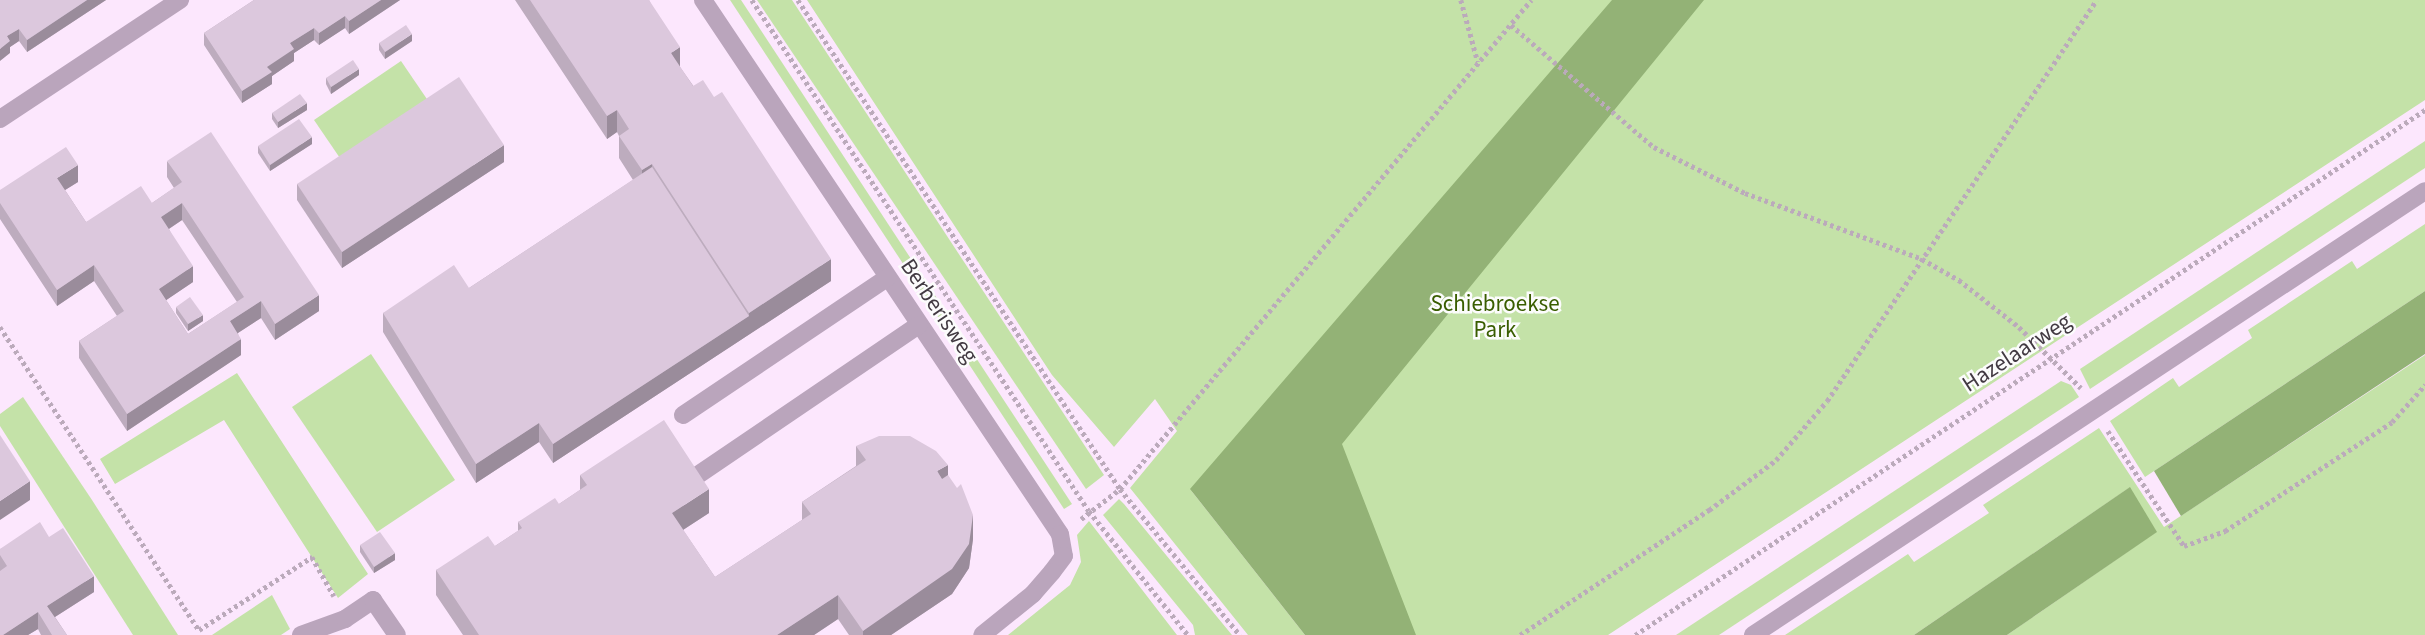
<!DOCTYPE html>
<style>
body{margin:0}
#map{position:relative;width:2425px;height:635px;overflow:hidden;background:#fce7fd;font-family:"Source Sans 3",sans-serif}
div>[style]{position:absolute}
.green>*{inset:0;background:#c4e2a8}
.water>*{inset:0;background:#93b276}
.path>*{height:4.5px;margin-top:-2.25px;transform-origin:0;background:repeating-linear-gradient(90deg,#bab 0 3.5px,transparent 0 7px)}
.minor>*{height:18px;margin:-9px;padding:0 9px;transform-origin:9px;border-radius:9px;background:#baa5bc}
.wall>*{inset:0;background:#bdacbe}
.shaded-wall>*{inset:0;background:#9a8c9b}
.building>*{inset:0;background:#dcc8dd}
span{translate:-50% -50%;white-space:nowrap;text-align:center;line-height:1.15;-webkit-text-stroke:5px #fcfcfc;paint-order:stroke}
.park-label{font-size:23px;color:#395d00}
.street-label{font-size:23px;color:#423a42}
</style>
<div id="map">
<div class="green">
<i style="clip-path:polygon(730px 0,741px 0,1072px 504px,1064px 509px)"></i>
<i style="clip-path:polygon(757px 0,792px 0,1104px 475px,1086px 489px)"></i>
<i style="clip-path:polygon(807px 0,2425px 0,2425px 100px,1608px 635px,1323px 635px,1190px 489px,1305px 635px,1248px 635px,1130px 488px,1177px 431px,1155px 399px,1114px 447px,1052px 375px)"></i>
<i style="clip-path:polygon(401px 61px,431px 105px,344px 164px,314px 120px)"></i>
<i style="clip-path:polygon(2425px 141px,2425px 168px,2090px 389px,2080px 369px)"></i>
<i style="clip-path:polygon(2425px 224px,2425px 291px,2145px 477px,2110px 421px,2173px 378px,2179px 387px,2252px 338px,2248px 330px,2352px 261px,2357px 269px)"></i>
<i style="clip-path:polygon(371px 354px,455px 480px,377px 532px,292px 407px)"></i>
<i style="clip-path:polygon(2425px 355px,2425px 635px,2007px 635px,2156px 532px,2129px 488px,1914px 635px,1785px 635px,1908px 554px,1914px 562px,1989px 513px,1983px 505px,2099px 428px,2164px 527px)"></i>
<i style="clip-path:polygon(237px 373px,368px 574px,338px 598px,224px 420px,115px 484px,100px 459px)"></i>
<i style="clip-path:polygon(2061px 381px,2071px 385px,2079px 397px,1719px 635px,1676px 635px)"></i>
<i style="clip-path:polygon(23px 397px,92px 500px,178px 635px,133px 635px,0 426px,0 414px)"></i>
<i style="clip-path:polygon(1119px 499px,1124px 504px,1232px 635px,1195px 635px,1193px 625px,1103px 515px)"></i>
<i style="clip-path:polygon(1089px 521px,1177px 635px,1008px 635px,1070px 585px,1081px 562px,1077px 535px)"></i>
<i style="clip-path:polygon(272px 595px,290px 629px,281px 635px,212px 635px)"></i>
</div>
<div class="water">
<i style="clip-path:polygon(1612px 0,1704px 0,1342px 444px,1416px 635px,1305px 635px,1190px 489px)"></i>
<i style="clip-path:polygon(2425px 291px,2425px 354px,2181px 516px,2154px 471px)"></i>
<i style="clip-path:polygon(2130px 487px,2157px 532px,2007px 635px,1914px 635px)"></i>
</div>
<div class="path">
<i style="left:752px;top:0;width:612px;rotate:56.6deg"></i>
<i style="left:1089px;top:511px;width:159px;rotate:51.4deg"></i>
<i style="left:798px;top:0;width:585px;rotate:56.64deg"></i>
<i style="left:1120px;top:489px;width:189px;rotate:50.6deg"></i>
<i style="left:1461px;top:0;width:64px;rotate:74.7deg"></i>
<i style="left:1511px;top:25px;width:188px;rotate:40.5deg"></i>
<i style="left:1654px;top:147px;width:102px;rotate:26.8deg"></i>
<i style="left:1745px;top:193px;width:189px;rotate:20.4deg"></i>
<i style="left:1922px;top:259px;width:43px;rotate:29.6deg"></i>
<i style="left:1959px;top:280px;width:76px;rotate:38.1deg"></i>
<i style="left:2019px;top:327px;width:87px;rotate:44.5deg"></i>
<i style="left:0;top:327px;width:363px;rotate:56.7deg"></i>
<i style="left:199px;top:630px;width:135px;rotate:-32.9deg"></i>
<i style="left:312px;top:557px;width:45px;rotate:60.6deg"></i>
<i style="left:2108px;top:431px;width:138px;rotate:56.5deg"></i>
<i style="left:2184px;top:546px;width:44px;rotate:-20.1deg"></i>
<i style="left:2225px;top:531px;width:199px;rotate:-33.1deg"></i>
<i style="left:2392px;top:422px;width:50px;rotate:-48.3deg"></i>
<i style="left:1081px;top:519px;width:49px;rotate:-37.6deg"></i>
<i style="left:1120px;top:489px;width:639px;rotate:-49.95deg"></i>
<i style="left:1520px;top:635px;width:227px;rotate:-33.5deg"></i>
<i style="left:1709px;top:510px;width:84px;rotate:-36.7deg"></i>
<i style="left:1776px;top:460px;width:78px;rotate:-49.2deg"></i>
<i style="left:1827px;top:401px;width:483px;rotate:-56.1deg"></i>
<i style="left:1635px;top:635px;width:949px;rotate:-33.61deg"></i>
</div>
<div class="minor">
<i style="left:703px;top:0;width:642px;rotate:56.24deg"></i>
<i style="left:1060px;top:534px;width:22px;rotate:80deg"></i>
<i style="left:1064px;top:556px;width:20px;rotate:127deg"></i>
<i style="left:1052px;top:572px;width:29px;rotate:131deg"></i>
<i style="left:1033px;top:594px;width:65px;rotate:141.2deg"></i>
<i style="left:0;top:119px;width:216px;rotate:-33.5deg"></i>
<i style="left:683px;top:415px;width:246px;rotate:-33.9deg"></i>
<i style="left:692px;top:479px;width:274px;rotate:-34.2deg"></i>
<i style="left:301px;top:635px;width:47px;rotate:-20deg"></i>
<i style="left:345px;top:619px;width:34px;rotate:-34deg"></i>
<i style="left:373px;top:600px;width:42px;rotate:55.6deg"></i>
<i style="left:1753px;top:635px;width:805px;rotate:-33.45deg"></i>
</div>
<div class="wall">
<i style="clip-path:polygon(0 0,106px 0,27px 52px,19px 41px,10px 47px,10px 53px)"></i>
<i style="clip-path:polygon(254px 0,400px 0,349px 34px,345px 28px,319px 45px,314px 40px,294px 53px,294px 61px,272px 76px,272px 84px,242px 103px,204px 45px,204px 33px)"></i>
<i style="clip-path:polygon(515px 0,649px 0,680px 67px,831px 281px,553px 463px,539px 442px,476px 483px,383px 332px,383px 313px,469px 288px,633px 180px,619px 158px,619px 136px,617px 132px,607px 139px)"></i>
<i style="clip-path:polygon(412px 41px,385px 59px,379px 50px,379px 43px)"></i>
<i style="clip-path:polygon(359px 75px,331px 94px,326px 84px,326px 78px)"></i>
<i style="clip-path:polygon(307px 110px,278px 128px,272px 119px,272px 113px)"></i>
<i style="clip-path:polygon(312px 144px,270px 171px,258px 153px,258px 146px)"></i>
<i style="clip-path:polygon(evenodd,167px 161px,319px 311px,275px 340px,261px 318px,238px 333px,241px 355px,127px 431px,79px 358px,79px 341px,117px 316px,94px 281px,57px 306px,0 219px,0 190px,78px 182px,65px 190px,86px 222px,152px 203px,174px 188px,167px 177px,167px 161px,182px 220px,237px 302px,188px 334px,166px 300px,193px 282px,169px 229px,182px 220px)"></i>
<i style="clip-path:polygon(504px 162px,342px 268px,297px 200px,297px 184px)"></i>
<i style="clip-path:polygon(176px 307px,203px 321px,188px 331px,176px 313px)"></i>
<i style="clip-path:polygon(856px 446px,948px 476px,973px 539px,969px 568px,952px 594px,891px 635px,849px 635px,838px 619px,814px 635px,463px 635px,436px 595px,436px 570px,495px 546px,518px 531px,518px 522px,559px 504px,580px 490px,580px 475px,709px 513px,683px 530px,715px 577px,802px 520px,802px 502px,856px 466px)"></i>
<i style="clip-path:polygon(49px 537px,94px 592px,55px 617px,67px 635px,41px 635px,38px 629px,28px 635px,0 635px,0 549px)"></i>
<i style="clip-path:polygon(360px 545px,395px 560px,374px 573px,360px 552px)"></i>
</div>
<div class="shaded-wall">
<i style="clip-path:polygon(87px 0,106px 0,27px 52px,27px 40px)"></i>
<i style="clip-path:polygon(381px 0,400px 0,349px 34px,349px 21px)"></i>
<i style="clip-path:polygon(345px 16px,345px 28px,319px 45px,319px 33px)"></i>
<i style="clip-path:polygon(314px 28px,314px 40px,294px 53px,294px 61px,272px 76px,272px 84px,242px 103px,242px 91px,290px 43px)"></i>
<i style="clip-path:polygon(19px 29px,19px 41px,10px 47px,10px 53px,0 61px,0 49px,7px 36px)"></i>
<i style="clip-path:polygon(412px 34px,412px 41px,385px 59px,385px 52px)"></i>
<i style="clip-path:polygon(680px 47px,680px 70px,671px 53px)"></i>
<i style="clip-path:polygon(359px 69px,359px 75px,331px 94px,331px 87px)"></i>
<i style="clip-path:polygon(307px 103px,307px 110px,278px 128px,278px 122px)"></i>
<i style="clip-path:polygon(617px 110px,617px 132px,607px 139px,607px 116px)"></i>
<i style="clip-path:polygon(312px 137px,312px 144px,270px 171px,270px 165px)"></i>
<i style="clip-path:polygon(504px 145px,504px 162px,342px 268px,342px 252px)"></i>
<i style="clip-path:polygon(652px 164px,652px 187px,642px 193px,642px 170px)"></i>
<i style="clip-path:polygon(78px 165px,78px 182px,57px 195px,57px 178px)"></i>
<i style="clip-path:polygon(182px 203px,182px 220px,161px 234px,161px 217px)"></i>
<i style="clip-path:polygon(831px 259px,831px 281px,553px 463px,553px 444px,749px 316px,749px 313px)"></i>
<i style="clip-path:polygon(94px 265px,94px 281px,57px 306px,57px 290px)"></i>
<i style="clip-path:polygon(193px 266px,193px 282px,159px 305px,159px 289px)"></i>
<i style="clip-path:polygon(319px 295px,319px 311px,275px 340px,275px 324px)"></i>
<i style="clip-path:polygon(261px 301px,261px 318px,230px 338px,230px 321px)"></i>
<i style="clip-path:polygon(203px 315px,203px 321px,188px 331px,188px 324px)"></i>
<i style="clip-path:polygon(241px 339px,241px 355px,127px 431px,127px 414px)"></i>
<i style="clip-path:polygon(539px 423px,539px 442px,476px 483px,476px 464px)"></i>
<i style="clip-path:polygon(948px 465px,948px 489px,937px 471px)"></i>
<i style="clip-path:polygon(30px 481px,30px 500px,0 520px,0 501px)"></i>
<i style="clip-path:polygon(709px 489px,709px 513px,672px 537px,672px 513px)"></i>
<i style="clip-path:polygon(973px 515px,973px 539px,969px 568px,952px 594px,891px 635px,863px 635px,863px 631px)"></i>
<i style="clip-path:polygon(395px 553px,395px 560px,374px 573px,374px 567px)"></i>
<i style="clip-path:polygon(94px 576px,94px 592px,47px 622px,47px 606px)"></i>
<i style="clip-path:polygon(838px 595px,838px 619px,814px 635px,777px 635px)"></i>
<i style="clip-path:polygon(38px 612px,38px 629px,28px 635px,3px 635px)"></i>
</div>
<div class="building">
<i style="clip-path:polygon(0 0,87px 0,27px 40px,19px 29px,7px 36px,10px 41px,0 49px)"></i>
<i style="clip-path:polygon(254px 0,381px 0,349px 21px,345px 16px,319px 33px,314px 28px,290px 43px,294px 49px,267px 67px,272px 72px,242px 91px,204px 33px)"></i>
<i style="clip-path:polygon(530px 0,649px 0,680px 47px,671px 53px,693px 86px,703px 80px,714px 97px,722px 92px,831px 259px,749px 313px,652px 164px,642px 170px,619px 136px,629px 129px,617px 110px,607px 116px)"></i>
<i style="clip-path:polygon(406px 25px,412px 34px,385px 52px,379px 43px)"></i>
<i style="clip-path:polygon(353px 60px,359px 69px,331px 87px,326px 78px)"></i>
<i style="clip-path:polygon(459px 77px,504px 145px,342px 252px,297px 184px)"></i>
<i style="clip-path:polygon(300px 94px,307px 103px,278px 122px,272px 113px)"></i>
<i style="clip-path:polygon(299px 119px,312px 137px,270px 165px,258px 146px)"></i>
<i style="clip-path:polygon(evenodd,211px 132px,319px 295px,275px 324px,261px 301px,230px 321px,241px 339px,127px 414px,79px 341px,124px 311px,94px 265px,57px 290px,0 203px,0 190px,66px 147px,78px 165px,57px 178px,86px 222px,141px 186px,152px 203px,182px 182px,167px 161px,211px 132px,182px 203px,244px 297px,188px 334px,159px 289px,193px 266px,161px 217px,182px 203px)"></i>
<i style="clip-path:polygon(652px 167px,749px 316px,553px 444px,539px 423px,476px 464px,383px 313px,454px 265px,469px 288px)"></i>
<i style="clip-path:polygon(190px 297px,203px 315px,188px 324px,176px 307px)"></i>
<i style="clip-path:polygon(664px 420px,709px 489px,672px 513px,715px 577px,811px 514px,802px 502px,866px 460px,856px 446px,879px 436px,910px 436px,936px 451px,948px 465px,937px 471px,942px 479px,948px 475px,957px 488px,961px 484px,973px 515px,969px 544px,952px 569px,863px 631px,838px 595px,777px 635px,479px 635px,436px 570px,488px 536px,495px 546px,522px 528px,518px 522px,555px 498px,559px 504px,587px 485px,580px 475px)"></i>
<i style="clip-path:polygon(0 435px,30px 481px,0 501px)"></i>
<i style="clip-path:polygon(40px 522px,49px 537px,63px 528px,94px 576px,47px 606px,67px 635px,52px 635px,38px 612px,3px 635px,0 635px,0 571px,7px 566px,0 555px,0 549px)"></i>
<i style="clip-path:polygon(380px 532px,395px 553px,374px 567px,360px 545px)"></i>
</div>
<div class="park-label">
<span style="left:1495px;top:317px">Schiebroekse<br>Park</span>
</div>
<div class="street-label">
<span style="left:939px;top:311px;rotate:56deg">Berberisweg</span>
<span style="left:2017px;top:353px;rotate:-33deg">Hazelaarweg</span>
</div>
</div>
